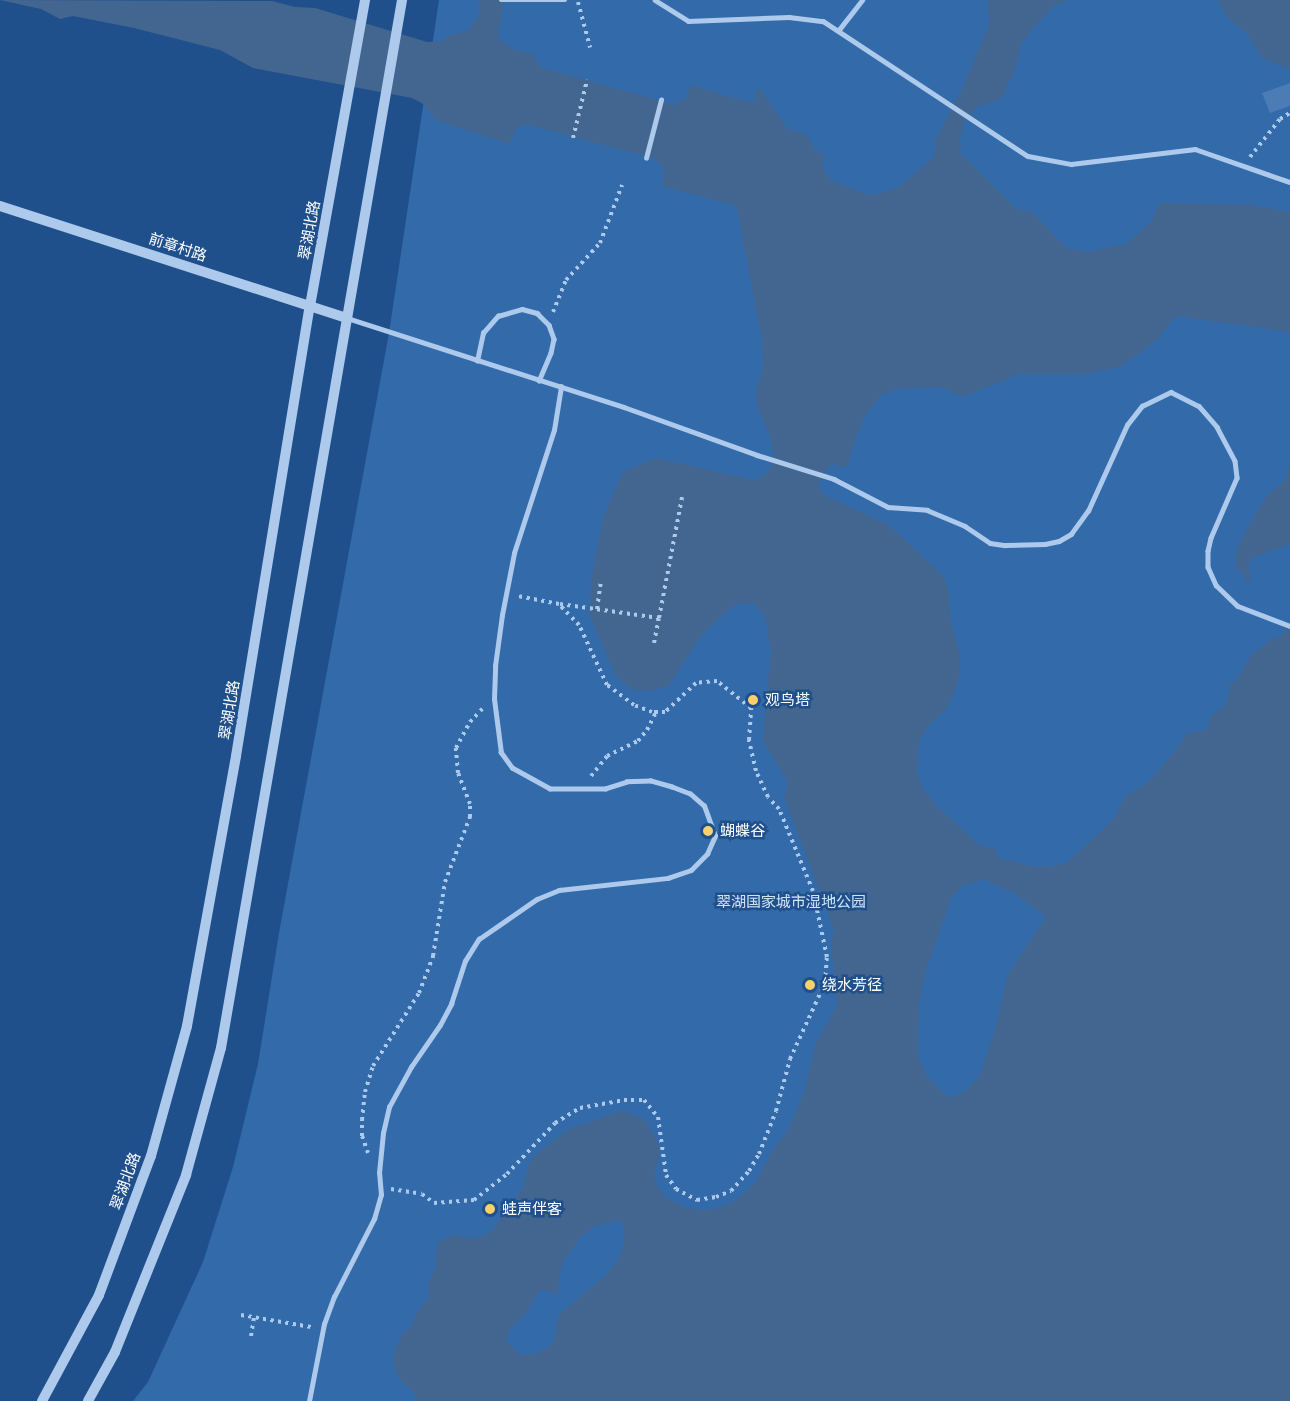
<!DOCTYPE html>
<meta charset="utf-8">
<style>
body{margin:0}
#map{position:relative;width:1290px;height:1401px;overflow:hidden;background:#1f508c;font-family:Ubuntu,"Noto Sans SC",sans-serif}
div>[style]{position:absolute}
.green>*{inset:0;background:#336aaa}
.water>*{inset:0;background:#436691}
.building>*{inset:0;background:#4c7cb6}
.path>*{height:4px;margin-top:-2px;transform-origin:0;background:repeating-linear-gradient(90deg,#adcaec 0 3px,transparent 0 7.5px)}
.service>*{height:4.5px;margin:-2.25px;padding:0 2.25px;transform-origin:2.25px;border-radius:2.25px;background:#adcaec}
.tertiary>*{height:10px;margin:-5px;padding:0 5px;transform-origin:5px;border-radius:5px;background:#adcaec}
.dots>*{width:16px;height:16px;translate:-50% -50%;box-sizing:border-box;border:3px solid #1f508c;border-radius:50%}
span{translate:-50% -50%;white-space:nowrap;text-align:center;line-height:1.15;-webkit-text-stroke:5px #1f508c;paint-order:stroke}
.street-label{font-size:15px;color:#fff}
.poi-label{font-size:15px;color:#fff}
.left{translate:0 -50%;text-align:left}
.park-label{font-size:15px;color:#d2e4f9}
</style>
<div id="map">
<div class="green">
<i style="clip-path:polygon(439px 0,1290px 0,1290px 1401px,133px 1401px,148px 1382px,203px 1262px,233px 1167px,258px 1064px,279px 933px,389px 333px)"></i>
</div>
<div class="water">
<i style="clip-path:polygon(evenodd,0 0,272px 1px,295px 7px,315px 8px,427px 42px,442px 41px,449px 36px,469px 30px,479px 16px,480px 0,504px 0,498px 38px,513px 49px,536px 55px,536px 61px,542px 68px,676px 105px,687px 98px,690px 85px,749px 102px,754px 102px,757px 90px,762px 90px,788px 130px,806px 133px,815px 150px,825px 156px,823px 169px,831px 180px,867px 195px,887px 192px,903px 184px,935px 156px,936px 139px,961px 92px,989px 25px,988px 0,1068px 0,1054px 6px,1032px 29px,1020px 46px,1016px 68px,1001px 99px,977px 107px,964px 123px,960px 139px,961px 154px,1015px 208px,1032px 212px,1067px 248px,1086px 252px,1127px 244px,1153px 219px,1158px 205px,1161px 203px,1251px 205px,1290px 212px,1290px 332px,1176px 316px,1158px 339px,1120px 367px,1083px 374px,1020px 374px,962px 397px,941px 387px,897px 389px,880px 396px,863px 418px,847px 467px,831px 464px,819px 483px,822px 494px,890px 526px,944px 577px,949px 593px,950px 618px,960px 656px,959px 675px,955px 692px,946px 709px,929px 725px,919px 741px,917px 774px,923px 789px,938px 807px,980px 846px,995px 848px,999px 858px,1031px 866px,1054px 866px,1066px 863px,1079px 852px,1115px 817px,1126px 795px,1141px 788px,1158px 772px,1188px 733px,1207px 729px,1211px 716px,1226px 705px,1230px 684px,1237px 680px,1251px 655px,1272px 639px,1279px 637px,1290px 625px,1290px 1401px,415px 1401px,415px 1394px,402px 1382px,394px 1370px,393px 1356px,400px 1337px,411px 1326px,416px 1314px,430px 1296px,427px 1284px,435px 1269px,438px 1242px,455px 1235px,476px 1239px,493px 1230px,522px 1189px,530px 1161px,538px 1153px,567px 1130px,622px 1111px,644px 1119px,658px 1143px,660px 1154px,654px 1174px,658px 1188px,667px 1198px,686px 1208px,703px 1210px,716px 1209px,736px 1200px,756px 1182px,771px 1153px,788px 1130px,804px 1093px,816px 1043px,837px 1006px,831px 941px,834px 930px,784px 797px,788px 782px,763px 741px,771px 649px,764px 614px,753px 603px,734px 605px,704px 632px,668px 686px,649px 691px,631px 689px,616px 676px,589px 614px,593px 567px,604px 515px,623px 472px,655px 458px,754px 480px,765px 475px,771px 467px,774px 456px,770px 437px,757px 406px,756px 392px,763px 368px,761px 334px,737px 209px,734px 205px,662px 186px,664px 170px,662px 165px,653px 158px,525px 124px,516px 129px,509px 144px,436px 120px,425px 105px,412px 98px,253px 68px,220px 50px,134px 28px,73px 16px,60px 19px,41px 9px,0 0,983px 879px,1014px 893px,1046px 917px,1007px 976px,995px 1031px,979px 1076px,964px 1093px,949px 1098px,927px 1076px,918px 1057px,919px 1007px,925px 974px,952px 896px,964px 885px,983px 879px,0 0,617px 1219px,622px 1222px,625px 1234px,620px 1257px,607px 1274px,559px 1314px,553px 1343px,538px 1353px,521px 1355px,507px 1342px,508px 1331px,529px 1309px,540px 1290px,549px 1291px,558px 1295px,559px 1277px,564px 1260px,580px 1238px,594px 1226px,612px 1223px,617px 1219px)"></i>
<i style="clip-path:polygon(1218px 0,1290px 0,1290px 69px,1262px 58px,1247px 33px,1228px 18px)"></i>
<i style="clip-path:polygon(1290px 462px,1290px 544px,1251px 558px,1248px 565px,1251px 581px,1247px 584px,1243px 574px,1235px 566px,1236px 553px,1245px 532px,1266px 497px,1286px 478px)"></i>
</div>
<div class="building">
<i style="clip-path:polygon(1290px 83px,1290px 106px,1270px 113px,1262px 93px)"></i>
</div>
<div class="path">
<i style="left:578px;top:2px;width:47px;rotate:75.1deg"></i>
<i style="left:573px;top:138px;width:60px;rotate:-76.4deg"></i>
<i style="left:1250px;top:157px;width:48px;rotate:-51.7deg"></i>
<i style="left:1280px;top:119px;width:12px;rotate:-31deg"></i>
<i style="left:553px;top:312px;width:35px;rotate:-68deg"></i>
<i style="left:566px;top:280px;width:50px;rotate:-47.4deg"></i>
<i style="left:600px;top:243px;width:62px;rotate:-69.2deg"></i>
<i style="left:560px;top:604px;width:100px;rotate:8deg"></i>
<i style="left:659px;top:618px;width:123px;rotate:-79.2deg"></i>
<i style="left:597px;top:609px;width:28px;rotate:-82deg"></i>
<i style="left:654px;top:643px;width:25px;rotate:-79deg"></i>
<i style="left:591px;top:776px;width:26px;rotate:-51deg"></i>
<i style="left:607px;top:756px;width:34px;rotate:-26deg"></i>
<i style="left:638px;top:741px;width:14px;rotate:-51deg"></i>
<i style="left:647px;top:730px;width:20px;rotate:-63deg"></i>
<i style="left:368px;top:1153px;width:18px;rotate:-109deg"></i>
<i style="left:362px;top:1136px;width:16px;rotate:-90deg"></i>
<i style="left:362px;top:1120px;width:28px;rotate:-84deg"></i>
<i style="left:365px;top:1092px;width:27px;rotate:-73deg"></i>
<i style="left:373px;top:1066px;width:86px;rotate:-57.8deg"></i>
<i style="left:419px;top:993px;width:40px;rotate:-69deg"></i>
<i style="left:433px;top:956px;width:75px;rotate:-80.8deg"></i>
<i style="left:445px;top:882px;width:70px;rotate:-69deg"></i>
<i style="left:470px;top:817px;width:13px;rotate:-90deg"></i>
<i style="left:470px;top:804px;width:33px;rotate:-111deg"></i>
<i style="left:458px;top:773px;width:25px;rotate:-95deg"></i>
<i style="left:456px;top:748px;width:30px;rotate:-62deg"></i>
<i style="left:470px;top:722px;width:21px;rotate:-47deg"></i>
<i style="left:391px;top:1189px;width:31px;rotate:9deg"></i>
<i style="left:422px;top:1194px;width:15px;rotate:37deg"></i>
<i style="left:434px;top:1203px;width:40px;rotate:-4.3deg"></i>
<i style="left:474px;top:1200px;width:42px;rotate:-38.2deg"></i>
<i style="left:507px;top:1174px;width:70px;rotate:-46.7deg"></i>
<i style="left:555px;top:1123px;width:29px;rotate:-31deg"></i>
<i style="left:580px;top:1108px;width:45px;rotate:-10.3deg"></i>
<i style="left:624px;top:1100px;width:20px"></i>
<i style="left:644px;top:1100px;width:22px;rotate:51deg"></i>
<i style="left:658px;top:1117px;width:59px;rotate:82.1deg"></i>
<i style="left:666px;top:1175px;width:17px;rotate:54deg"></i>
<i style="left:676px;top:1189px;width:24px;rotate:28deg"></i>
<i style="left:697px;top:1200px;width:19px;rotate:-9deg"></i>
<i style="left:716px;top:1197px;width:16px;rotate:-22deg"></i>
<i style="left:731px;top:1191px;width:27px;rotate:-48deg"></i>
<i style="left:749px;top:1171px;width:20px;rotate:-60deg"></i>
<i style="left:759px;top:1154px;width:46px;rotate:-68.4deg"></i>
<i style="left:776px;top:1111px;width:54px;rotate:-74.9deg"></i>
<i style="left:790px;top:1059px;width:84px;rotate:-65.3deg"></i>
<i style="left:825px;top:983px;width:26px;rotate:-86deg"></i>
<i style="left:827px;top:957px;width:67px;rotate:-102deg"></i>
<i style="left:813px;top:891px;width:89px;rotate:-112.5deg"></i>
<i style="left:779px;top:809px;width:16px;rotate:-133deg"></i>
<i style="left:768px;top:797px;width:29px;rotate:-115deg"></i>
<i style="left:756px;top:771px;width:32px;rotate:-103deg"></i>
<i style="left:749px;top:740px;width:32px;rotate:-86deg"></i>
<i style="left:751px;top:708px;width:43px;rotate:-141.5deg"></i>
<i style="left:717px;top:681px;width:21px;rotate:175deg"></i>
<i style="left:696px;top:683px;width:42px;rotate:136.9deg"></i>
<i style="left:665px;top:712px;width:13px;rotate:180deg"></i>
<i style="left:652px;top:712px;width:19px;rotate:-159deg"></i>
<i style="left:634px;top:705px;width:34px;rotate:-143deg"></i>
<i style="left:607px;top:685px;width:66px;rotate:-115deg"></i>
<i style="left:579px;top:625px;width:29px;rotate:-134deg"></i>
<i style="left:559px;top:604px;width:42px;rotate:-169deg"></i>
<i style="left:241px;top:1315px;width:71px;rotate:9.7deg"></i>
<i style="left:251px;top:1336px;width:19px;rotate:-81deg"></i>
</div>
<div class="service">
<i style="left:501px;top:0;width:64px"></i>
<i style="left:655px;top:0;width:39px;rotate:32deg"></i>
<i style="left:688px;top:21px;width:101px;rotate:-2.3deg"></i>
<i style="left:789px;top:17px;width:34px;rotate:7deg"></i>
<i style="left:823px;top:21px;width:245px;rotate:33.4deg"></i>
<i style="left:1028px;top:156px;width:44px;rotate:10.5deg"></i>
<i style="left:1071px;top:164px;width:125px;rotate:-6.9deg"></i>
<i style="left:1195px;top:149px;width:101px;rotate:19.2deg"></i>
<i style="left:838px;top:31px;width:39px;rotate:-52deg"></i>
<i style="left:646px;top:158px;width:60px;rotate:-75.5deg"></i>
<i style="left:347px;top:318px;width:291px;rotate:17.8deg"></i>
<i style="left:624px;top:407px;width:141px;rotate:19.8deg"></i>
<i style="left:757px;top:455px;width:81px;rotate:17.3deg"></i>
<i style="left:834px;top:479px;width:61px;rotate:27.4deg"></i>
<i style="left:888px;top:507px;width:39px;rotate:4deg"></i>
<i style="left:927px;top:510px;width:41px;rotate:22.8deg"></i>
<i style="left:965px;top:526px;width:30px;rotate:34deg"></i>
<i style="left:990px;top:543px;width:15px;rotate:8deg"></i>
<i style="left:1005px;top:545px;width:40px;rotate:-1.4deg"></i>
<i style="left:1045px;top:544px;width:14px;rotate:-12deg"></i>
<i style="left:1059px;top:541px;width:14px;rotate:-30deg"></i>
<i style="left:1071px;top:534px;width:29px;rotate:-54deg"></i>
<i style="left:1088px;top:511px;width:94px;rotate:-65.6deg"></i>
<i style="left:1127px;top:425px;width:24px;rotate:-52deg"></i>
<i style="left:1142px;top:406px;width:32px;rotate:-26deg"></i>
<i style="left:1171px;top:392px;width:31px;rotate:27deg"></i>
<i style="left:1199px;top:406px;width:28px;rotate:49deg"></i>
<i style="left:1217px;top:427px;width:38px;rotate:62deg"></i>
<i style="left:1235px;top:461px;width:17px;rotate:83deg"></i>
<i style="left:1237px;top:478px;width:65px;rotate:113.4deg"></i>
<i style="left:1211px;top:538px;width:13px;rotate:103deg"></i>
<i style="left:1208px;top:551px;width:16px;rotate:90deg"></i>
<i style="left:1208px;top:567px;width:20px;rotate:66deg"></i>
<i style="left:1216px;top:585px;width:30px;rotate:44deg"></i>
<i style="left:1238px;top:606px;width:56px;rotate:21deg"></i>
<i style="left:477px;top:361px;width:29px;rotate:-78deg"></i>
<i style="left:483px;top:333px;width:23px;rotate:-49deg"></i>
<i style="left:498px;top:316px;width:25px;rotate:-16deg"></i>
<i style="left:522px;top:309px;width:16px;rotate:15deg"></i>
<i style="left:537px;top:313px;width:17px;rotate:45deg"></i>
<i style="left:549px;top:325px;width:15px;rotate:70deg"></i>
<i style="left:554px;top:339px;width:14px;rotate:102deg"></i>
<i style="left:551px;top:353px;width:30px;rotate:113deg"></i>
<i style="left:309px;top:1401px;width:78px;rotate:-79deg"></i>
<i style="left:324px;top:1324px;width:29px;rotate:-70deg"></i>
<i style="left:334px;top:1297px;width:88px;rotate:-62.9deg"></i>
<i style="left:374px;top:1219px;width:25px;rotate:-74deg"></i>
<i style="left:381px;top:1195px;width:22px;rotate:-95deg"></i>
<i style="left:379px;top:1173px;width:40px;rotate:-84.3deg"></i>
<i style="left:383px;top:1133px;width:27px;rotate:-77deg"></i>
<i style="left:389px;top:1107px;width:46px;rotate:-61.2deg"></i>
<i style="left:411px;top:1067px;width:51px;rotate:-55.4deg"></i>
<i style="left:440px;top:1025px;width:24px;rotate:-62deg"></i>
<i style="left:451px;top:1004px;width:45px;rotate:-72deg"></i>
<i style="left:465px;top:961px;width:26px;rotate:-58deg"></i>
<i style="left:479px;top:939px;width:70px;rotate:-34.6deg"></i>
<i style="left:537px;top:899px;width:24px;rotate:-22deg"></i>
<i style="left:559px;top:890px;width:110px;rotate:-6.3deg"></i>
<i style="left:668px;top:878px;width:24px;rotate:-19deg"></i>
<i style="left:691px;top:870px;width:23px;rotate:-45deg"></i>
<i style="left:707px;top:854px;width:20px;rotate:-66deg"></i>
<i style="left:715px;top:836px;width:32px;rotate:-110deg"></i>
<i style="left:704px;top:806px;width:18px;rotate:-139deg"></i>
<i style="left:690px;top:794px;width:19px;rotate:-159deg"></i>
<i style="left:672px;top:787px;width:22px;rotate:-164deg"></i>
<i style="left:651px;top:781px;width:24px;rotate:178deg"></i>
<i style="left:627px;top:782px;width:22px;rotate:162deg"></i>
<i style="left:606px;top:789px;width:56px;rotate:180deg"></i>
<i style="left:550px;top:789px;width:43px;rotate:-151.1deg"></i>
<i style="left:512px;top:768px;width:19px;rotate:-126deg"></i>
<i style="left:501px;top:753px;width:54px;rotate:-97.4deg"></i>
<i style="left:494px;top:699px;width:33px;rotate:-88deg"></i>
<i style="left:495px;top:666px;width:51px;rotate:-82.2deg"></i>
<i style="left:502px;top:615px;width:63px;rotate:-79deg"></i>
<i style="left:514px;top:553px;width:129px;rotate:-72deg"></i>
<i style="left:554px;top:430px;width:44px;rotate:-80.8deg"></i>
</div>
<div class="tertiary">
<i style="left:0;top:206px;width:365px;rotate:17.9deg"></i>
<i style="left:42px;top:1401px;width:120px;rotate:-61.7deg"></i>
<i style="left:99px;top:1295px;width:148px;rotate:-69.5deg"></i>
<i style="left:151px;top:1156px;width:135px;rotate:-74.5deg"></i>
<i style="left:187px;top:1026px;width:274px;rotate:-79.7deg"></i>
<i style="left:236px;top:756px;width:456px;rotate:-80.7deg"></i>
<i style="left:310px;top:306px;width:311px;rotate:-79.8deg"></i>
<i style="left:88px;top:1401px;width:56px;rotate:-61.1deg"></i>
<i style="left:115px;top:1352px;width:191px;rotate:-68.1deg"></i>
<i style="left:186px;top:1175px;width:132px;rotate:-74.6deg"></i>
<i style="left:221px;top:1048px;width:1064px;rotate:-80.2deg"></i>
</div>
<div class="dots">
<i style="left:753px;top:700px;background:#fad06d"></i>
<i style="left:708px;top:831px;background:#fad06d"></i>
<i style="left:810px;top:985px;background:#fad06d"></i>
<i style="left:490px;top:1209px;background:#fad06d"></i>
</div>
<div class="street-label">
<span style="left:309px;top:230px;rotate:-80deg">翠湖北路</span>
<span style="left:178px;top:247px;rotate:18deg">前章村路</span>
<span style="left:229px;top:710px;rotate:-81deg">翠湖北路</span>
<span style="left:125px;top:1181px;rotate:-70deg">翠湖北路</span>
</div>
<div class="poi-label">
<span class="left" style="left:765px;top:700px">观鸟塔</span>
<span class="left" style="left:720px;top:831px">蝴蝶谷</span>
<span class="left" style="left:822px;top:985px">绕水芳径</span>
<span class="left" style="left:502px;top:1209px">蛙声伴客</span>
</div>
<div class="park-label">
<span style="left:791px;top:902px">翠湖国家城市湿地公园</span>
</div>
</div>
